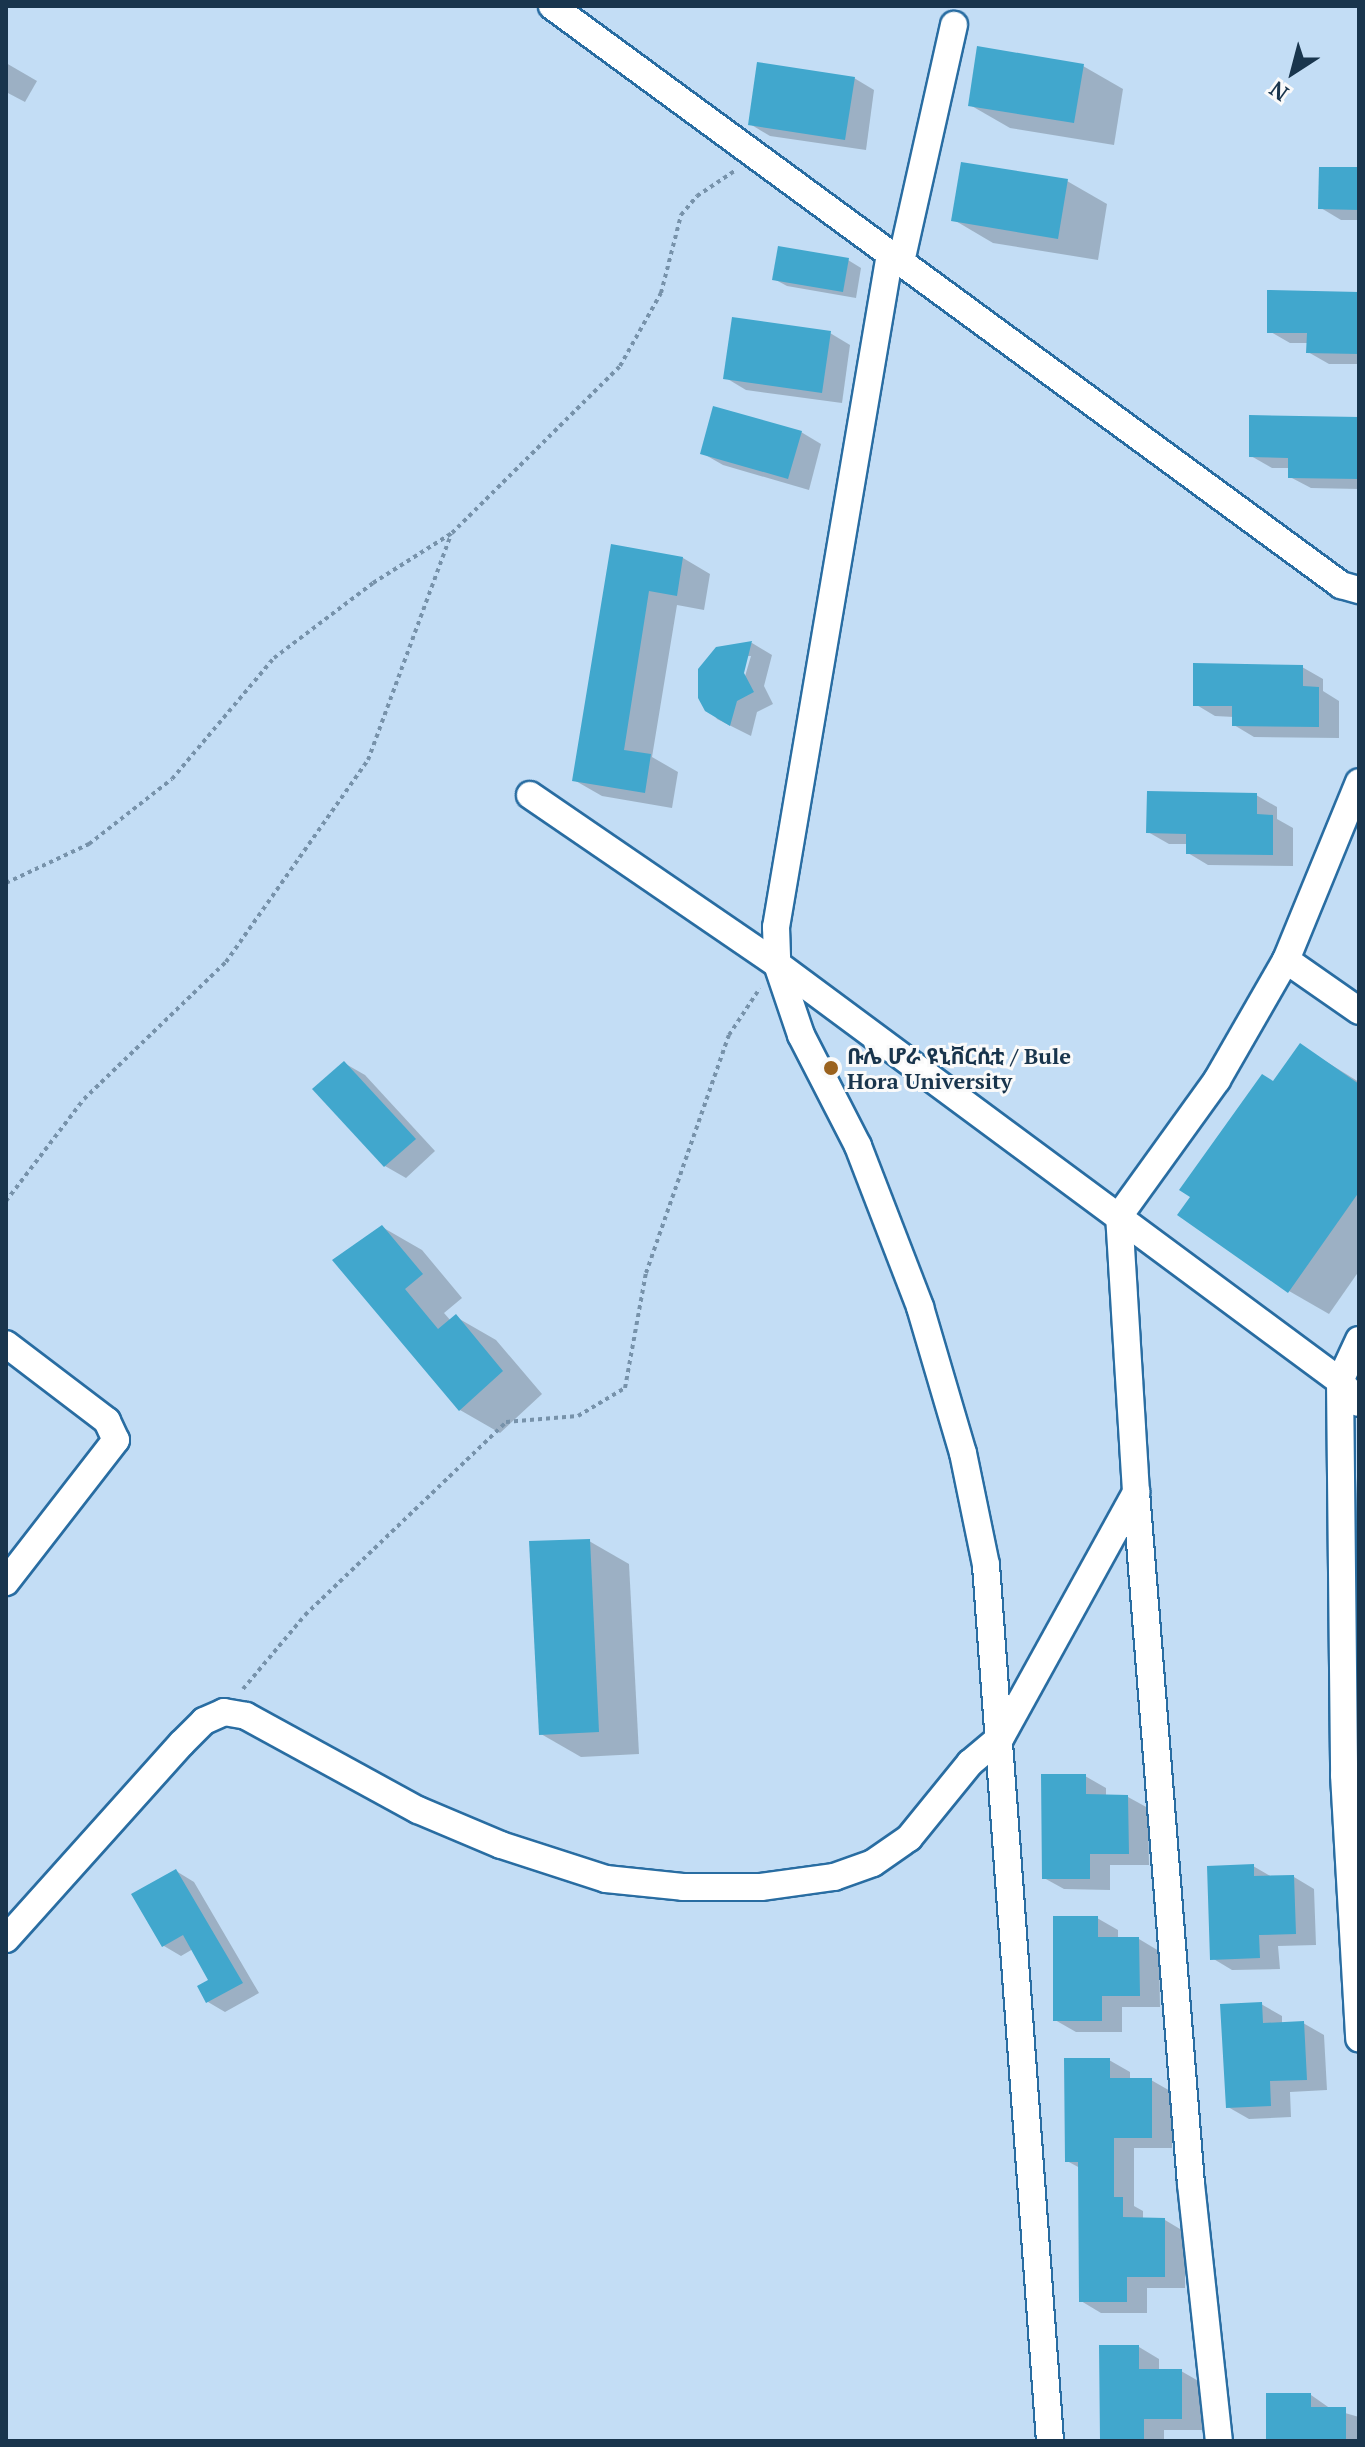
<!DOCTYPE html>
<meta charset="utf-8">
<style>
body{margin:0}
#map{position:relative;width:1365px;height:2447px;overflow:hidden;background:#c3ddf5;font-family:"PT Serif","Noto Sans Ethiopic",serif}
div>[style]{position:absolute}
.shadow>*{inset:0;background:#0003}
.building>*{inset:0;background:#41a7cd}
.path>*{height:4px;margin-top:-2px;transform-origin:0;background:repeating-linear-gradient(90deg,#7792aa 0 4px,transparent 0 8px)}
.roads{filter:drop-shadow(2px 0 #296da2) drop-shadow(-2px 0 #296da2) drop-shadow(0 2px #296da2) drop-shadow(0 -2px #296da2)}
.minor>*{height:26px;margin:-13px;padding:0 13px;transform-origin:13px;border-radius:13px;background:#fff}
.dots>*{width:22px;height:22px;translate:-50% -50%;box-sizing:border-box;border:4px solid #fafafa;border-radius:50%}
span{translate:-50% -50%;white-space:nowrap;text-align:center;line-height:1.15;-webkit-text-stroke:6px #fafafa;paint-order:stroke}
.poi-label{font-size:22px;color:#19354d;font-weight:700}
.left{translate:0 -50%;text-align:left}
.frame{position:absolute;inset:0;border:8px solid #19354d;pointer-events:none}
.north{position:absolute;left:1253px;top:32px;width:80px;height:80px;-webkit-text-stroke:6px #fafafa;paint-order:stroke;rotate:216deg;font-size:22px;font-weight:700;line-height:32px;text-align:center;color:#19354d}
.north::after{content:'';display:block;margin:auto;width:28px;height:36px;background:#19354d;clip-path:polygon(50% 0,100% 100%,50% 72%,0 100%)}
</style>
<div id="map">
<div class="shadow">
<i style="clip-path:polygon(6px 63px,37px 81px,25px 102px,6px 92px)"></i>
<i style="clip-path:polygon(1083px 66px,1123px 89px,1114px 145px,1010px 128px,970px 105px)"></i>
<i style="clip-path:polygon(854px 78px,874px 90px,866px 150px,770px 136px,750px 124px)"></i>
<i style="clip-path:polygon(1359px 169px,1359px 220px,1341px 220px,1321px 208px)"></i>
<i style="clip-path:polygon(1067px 181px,1107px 204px,1098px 260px,993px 243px,954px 220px)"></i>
<i style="clip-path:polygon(848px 260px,861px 268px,856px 298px,787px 286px,774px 279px)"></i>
<i style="clip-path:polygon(1359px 294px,1359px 364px,1329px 364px,1308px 352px,1308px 343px,1290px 343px,1269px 331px)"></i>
<i style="clip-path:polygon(830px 333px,850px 345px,842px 403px,746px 390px,726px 378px)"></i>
<i style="clip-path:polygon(1359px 419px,1359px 489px,1311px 488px,1290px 477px,1290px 468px,1272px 468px,1251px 456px)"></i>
<i style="clip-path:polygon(801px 432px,821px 444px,809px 490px,723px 465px,702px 453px)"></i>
<i style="clip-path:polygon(612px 546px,683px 558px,710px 574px,704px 610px,677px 605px,652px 757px,678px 772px,672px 808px,602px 796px,574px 780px)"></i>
<i style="clip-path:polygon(evenodd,752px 643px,772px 655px,764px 686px,773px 704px,757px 712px,751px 736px,717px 719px,700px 697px,717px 649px,752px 643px,746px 656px,751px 656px,743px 683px,740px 682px,746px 656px)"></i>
<i style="clip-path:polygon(1302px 667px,1323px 679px,1323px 691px,1339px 701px,1339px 738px,1254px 737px,1234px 725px,1234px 717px,1215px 716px,1195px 704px)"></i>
<i style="clip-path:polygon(1256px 795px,1277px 807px,1277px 819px,1293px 828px,1293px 866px,1208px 865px,1188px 853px,1188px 844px,1169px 844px,1148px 832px)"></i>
<i style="clip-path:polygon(1301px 1046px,1359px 1082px,1359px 1271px,1329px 1314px,1289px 1291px,1274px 1083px)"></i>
<i style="clip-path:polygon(344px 1063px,365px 1075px,435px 1151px,406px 1178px,385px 1166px)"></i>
<i style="clip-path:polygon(382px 1227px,422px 1250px,462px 1298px,444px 1313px,451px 1321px,456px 1317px,496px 1340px,542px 1394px,500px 1433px,460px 1410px,334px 1260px)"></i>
<i style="clip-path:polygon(589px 1541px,629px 1564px,639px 1754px,581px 1757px,541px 1734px)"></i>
<i style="clip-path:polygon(1085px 1776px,1106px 1788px,1106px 1796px,1128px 1797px,1148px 1808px,1149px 1865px,1110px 1865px,1110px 1890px,1064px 1889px,1044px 1878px)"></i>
<i style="clip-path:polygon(1253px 1866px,1272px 1877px,1294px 1877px,1314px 1889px,1316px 1945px,1278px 1946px,1280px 1969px,1232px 1970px,1212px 1958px)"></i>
<i style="clip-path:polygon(176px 1871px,194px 1882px,259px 1993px,225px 2012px,208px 2002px,210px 1981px,193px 1949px,181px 1956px,164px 1946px)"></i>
<i style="clip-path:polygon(1097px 1918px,1118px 1930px,1118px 1939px,1139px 1939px,1159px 1951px,1160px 2007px,1122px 2007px,1122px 2032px,1076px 2032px,1055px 2020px)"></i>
<i style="clip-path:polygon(1261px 2004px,1282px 2016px,1282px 2024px,1303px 2023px,1324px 2035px,1327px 2090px,1290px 2092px,1291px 2117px,1249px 2119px,1228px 2107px)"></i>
<i style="clip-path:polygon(1109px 2060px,1130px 2072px,1130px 2080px,1151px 2080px,1172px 2092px,1172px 2148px,1134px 2148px,1134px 2206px,1143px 2211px,1143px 2219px,1165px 2220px,1185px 2232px,1185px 2288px,1147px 2288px,1147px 2313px,1101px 2313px,1081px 2301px,1080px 2168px,1067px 2161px)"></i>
<i style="clip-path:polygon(1139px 2347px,1159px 2359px,1159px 2371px,1181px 2371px,1202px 2383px,1202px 2430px,1164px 2430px,1164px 2441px,1104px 2441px)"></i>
<i style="clip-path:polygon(1311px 2395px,1331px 2409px,1359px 2417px,1359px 2441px,1268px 2441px)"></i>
</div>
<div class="building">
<i style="clip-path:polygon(977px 46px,1084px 64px,1074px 123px,968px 106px)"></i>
<i style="clip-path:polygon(757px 62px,855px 77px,845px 140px,748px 125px)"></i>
<i style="clip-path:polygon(961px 162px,1068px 179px,1058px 239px,951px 221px)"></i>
<i style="clip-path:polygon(1319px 167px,1359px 167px,1359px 210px,1318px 209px)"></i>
<i style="clip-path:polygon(778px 246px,849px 258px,843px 292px,772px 280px)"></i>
<i style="clip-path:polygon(1267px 290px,1359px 292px,1359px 354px,1306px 353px,1307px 333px,1267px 333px)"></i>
<i style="clip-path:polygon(732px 317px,831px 331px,822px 393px,723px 379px)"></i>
<i style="clip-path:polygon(713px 406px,802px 431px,788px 479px,700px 454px)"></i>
<i style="clip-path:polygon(1249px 415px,1359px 417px,1359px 479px,1288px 478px,1288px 458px,1249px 457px)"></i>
<i style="clip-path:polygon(611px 544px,683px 557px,677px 596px,649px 591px,624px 750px,651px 754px,645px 793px,572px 781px)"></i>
<i style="clip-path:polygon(752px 641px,744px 673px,754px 692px,737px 701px,730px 726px,705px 711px,698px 698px,698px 669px,716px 647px)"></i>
<i style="clip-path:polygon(1193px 663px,1303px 665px,1303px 686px,1319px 687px,1319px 727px,1232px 726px,1232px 706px,1193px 706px)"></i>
<i style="clip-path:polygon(1147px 791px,1257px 793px,1257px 814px,1273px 815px,1273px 855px,1186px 854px,1186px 834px,1146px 833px)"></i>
<i style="clip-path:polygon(1300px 1043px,1359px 1084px,1359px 1192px,1288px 1293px,1177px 1215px,1190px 1197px,1179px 1190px,1262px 1074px,1273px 1081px)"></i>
<i style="clip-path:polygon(344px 1061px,416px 1139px,384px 1167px,312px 1089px)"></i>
<i style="clip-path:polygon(382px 1225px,423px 1274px,405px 1289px,438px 1329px,456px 1314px,503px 1371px,459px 1411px,332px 1260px)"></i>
<i style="clip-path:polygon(590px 1539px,599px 1732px,539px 1735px,529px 1541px)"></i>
<i style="clip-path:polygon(1041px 1774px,1086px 1774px,1086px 1794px,1128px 1795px,1129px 1854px,1090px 1854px,1090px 1879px,1042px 1879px)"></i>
<i style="clip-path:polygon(1254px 1864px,1254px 1876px,1294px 1875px,1296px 1934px,1259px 1935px,1260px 1958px,1210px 1960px,1207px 1866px)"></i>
<i style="clip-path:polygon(176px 1869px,243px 1983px,206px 2003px,197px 1986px,208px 1980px,183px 1935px,162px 1947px,131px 1894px)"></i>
<i style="clip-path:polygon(1053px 1916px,1098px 1916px,1098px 1937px,1139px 1937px,1140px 1996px,1102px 1996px,1102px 2021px,1053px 2021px)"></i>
<i style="clip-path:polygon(1262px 2002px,1263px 2023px,1304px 2021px,1307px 2080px,1270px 2081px,1271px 2106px,1226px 2108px,1220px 2004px)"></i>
<i style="clip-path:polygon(1064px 2058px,1110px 2058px,1110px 2078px,1152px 2078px,1152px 2138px,1114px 2138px,1114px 2197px,1123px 2197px,1123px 2217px,1165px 2218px,1165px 2277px,1127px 2277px,1127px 2302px,1079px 2302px,1078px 2162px,1065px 2162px)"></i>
<i style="clip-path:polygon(1099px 2345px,1139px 2345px,1139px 2369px,1182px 2369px,1182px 2419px,1144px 2419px,1144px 2441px,1100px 2441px)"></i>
<i style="clip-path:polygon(1266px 2393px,1311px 2393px,1311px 2407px,1346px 2407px,1346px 2441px,1266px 2441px)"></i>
</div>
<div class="path">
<i style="left:6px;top:883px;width:92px;rotate:-25.2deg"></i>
<i style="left:89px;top:844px;width:105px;rotate:-38.1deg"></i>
<i style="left:172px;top:779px;width:158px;rotate:-49.9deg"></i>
<i style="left:274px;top:658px;width:124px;rotate:-37.1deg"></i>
<i style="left:373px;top:583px;width:93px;rotate:-32.3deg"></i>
<i style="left:452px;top:533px;width:237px;rotate:-44.8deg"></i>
<i style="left:620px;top:366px;width:84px;rotate:-60.7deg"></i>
<i style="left:661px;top:293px;width:81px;rotate:-75.6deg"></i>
<i style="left:681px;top:215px;width:25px;rotate:-50deg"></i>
<i style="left:697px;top:196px;width:47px;rotate:-33.7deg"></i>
<i style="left:6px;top:1201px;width:128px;rotate:-52.6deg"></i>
<i style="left:84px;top:1099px;width:197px;rotate:-44deg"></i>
<i style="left:226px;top:962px;width:247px;rotate:-54.9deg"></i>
<i style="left:368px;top:760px;width:241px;rotate:-69.8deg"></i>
<i style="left:243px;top:1689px;width:97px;rotate:-50deg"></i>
<i style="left:305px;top:1615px;width:279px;rotate:-43.8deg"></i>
<i style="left:506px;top:1422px;width:72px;rotate:-4.8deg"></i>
<i style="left:578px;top:1416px;width:55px;rotate:-30.8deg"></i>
<i style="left:625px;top:1388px;width:117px;rotate:-79.7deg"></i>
<i style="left:646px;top:1273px;width:252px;rotate:-70.8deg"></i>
<i style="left:729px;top:1035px;width:56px;rotate:-56.6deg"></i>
</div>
<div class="roads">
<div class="minor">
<i style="left:552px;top:6px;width:979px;rotate:36.27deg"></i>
<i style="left:1341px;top:585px;width:19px;rotate:16deg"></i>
<i style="left:890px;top:254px;width:683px;rotate:99.61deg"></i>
<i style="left:776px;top:927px;width:37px;rotate:88deg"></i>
<i style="left:777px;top:964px;width:75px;rotate:71.3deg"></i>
<i style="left:801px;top:1035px;width:125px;rotate:62.8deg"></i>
<i style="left:858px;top:1146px;width:173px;rotate:68.9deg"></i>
<i style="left:920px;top:1307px;width:152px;rotate:73.6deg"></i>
<i style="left:963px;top:1453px;width:114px;rotate:78.4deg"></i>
<i style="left:986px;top:1565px;width:878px;rotate:85.82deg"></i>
<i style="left:901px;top:262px;width:243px;rotate:-77.4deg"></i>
<i style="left:530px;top:795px;width:299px;rotate:34.4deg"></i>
<i style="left:777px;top:964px;width:701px;rotate:36.53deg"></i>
<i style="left:1340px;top:1381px;width:394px;rotate:89.4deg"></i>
<i style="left:1344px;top:1775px;width:264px;rotate:86.7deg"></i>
<i style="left:1286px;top:960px;width:89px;rotate:34.9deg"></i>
<i style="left:1359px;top:1340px;width:45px;rotate:114.9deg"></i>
<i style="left:1340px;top:1381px;width:29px;rotate:49deg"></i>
<i style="left:6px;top:1344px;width:127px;rotate:37.3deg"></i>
<i style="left:107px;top:1421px;width:21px;rotate:65deg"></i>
<i style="left:116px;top:1440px;width:180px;rotate:127.8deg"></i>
<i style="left:1136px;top:1492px;width:694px;rotate:85.46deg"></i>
<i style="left:1191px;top:2184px;width:259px;rotate:83.8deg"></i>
<i style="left:6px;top:1939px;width:263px;rotate:-48.1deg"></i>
<i style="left:182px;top:1743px;width:31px;rotate:-45deg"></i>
<i style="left:204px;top:1721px;width:22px;rotate:-24deg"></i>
<i style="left:224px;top:1712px;width:22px;rotate:10deg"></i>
<i style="left:246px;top:1716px;width:196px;rotate:28.7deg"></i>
<i style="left:418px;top:1810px;width:90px;rotate:22.9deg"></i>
<i style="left:501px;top:1845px;width:110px;rotate:17.9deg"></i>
<i style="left:606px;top:1879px;width:77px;rotate:5.9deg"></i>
<i style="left:683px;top:1887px;width:78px"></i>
<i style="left:761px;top:1887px;width:74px;rotate:-7.8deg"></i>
<i style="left:834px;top:1877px;width:41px;rotate:-19.7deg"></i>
<i style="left:873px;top:1863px;width:44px;rotate:-34.8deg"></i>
<i style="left:909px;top:1838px;width:97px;rotate:-50.9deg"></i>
<i style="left:970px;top:1763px;width:40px;rotate:-40deg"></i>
<i style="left:1001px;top:1737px;width:280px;rotate:-61.1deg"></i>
<i style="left:1136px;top:1492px;width:277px;rotate:-93.5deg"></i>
<i style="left:1119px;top:1216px;width:168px;rotate:-54.2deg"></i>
<i style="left:1217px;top:1080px;width:138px;rotate:-60.1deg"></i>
<i style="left:1286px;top:960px;width:192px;rotate:-67.7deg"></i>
</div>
</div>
<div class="dots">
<i style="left:831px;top:1068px;background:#9a621e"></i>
</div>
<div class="poi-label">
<span class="left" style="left:847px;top:1068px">ቡሌ ሆራ ዩኒቨርሲቲ / Bule<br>Hora University</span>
</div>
<div class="frame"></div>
<div class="north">N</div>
</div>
